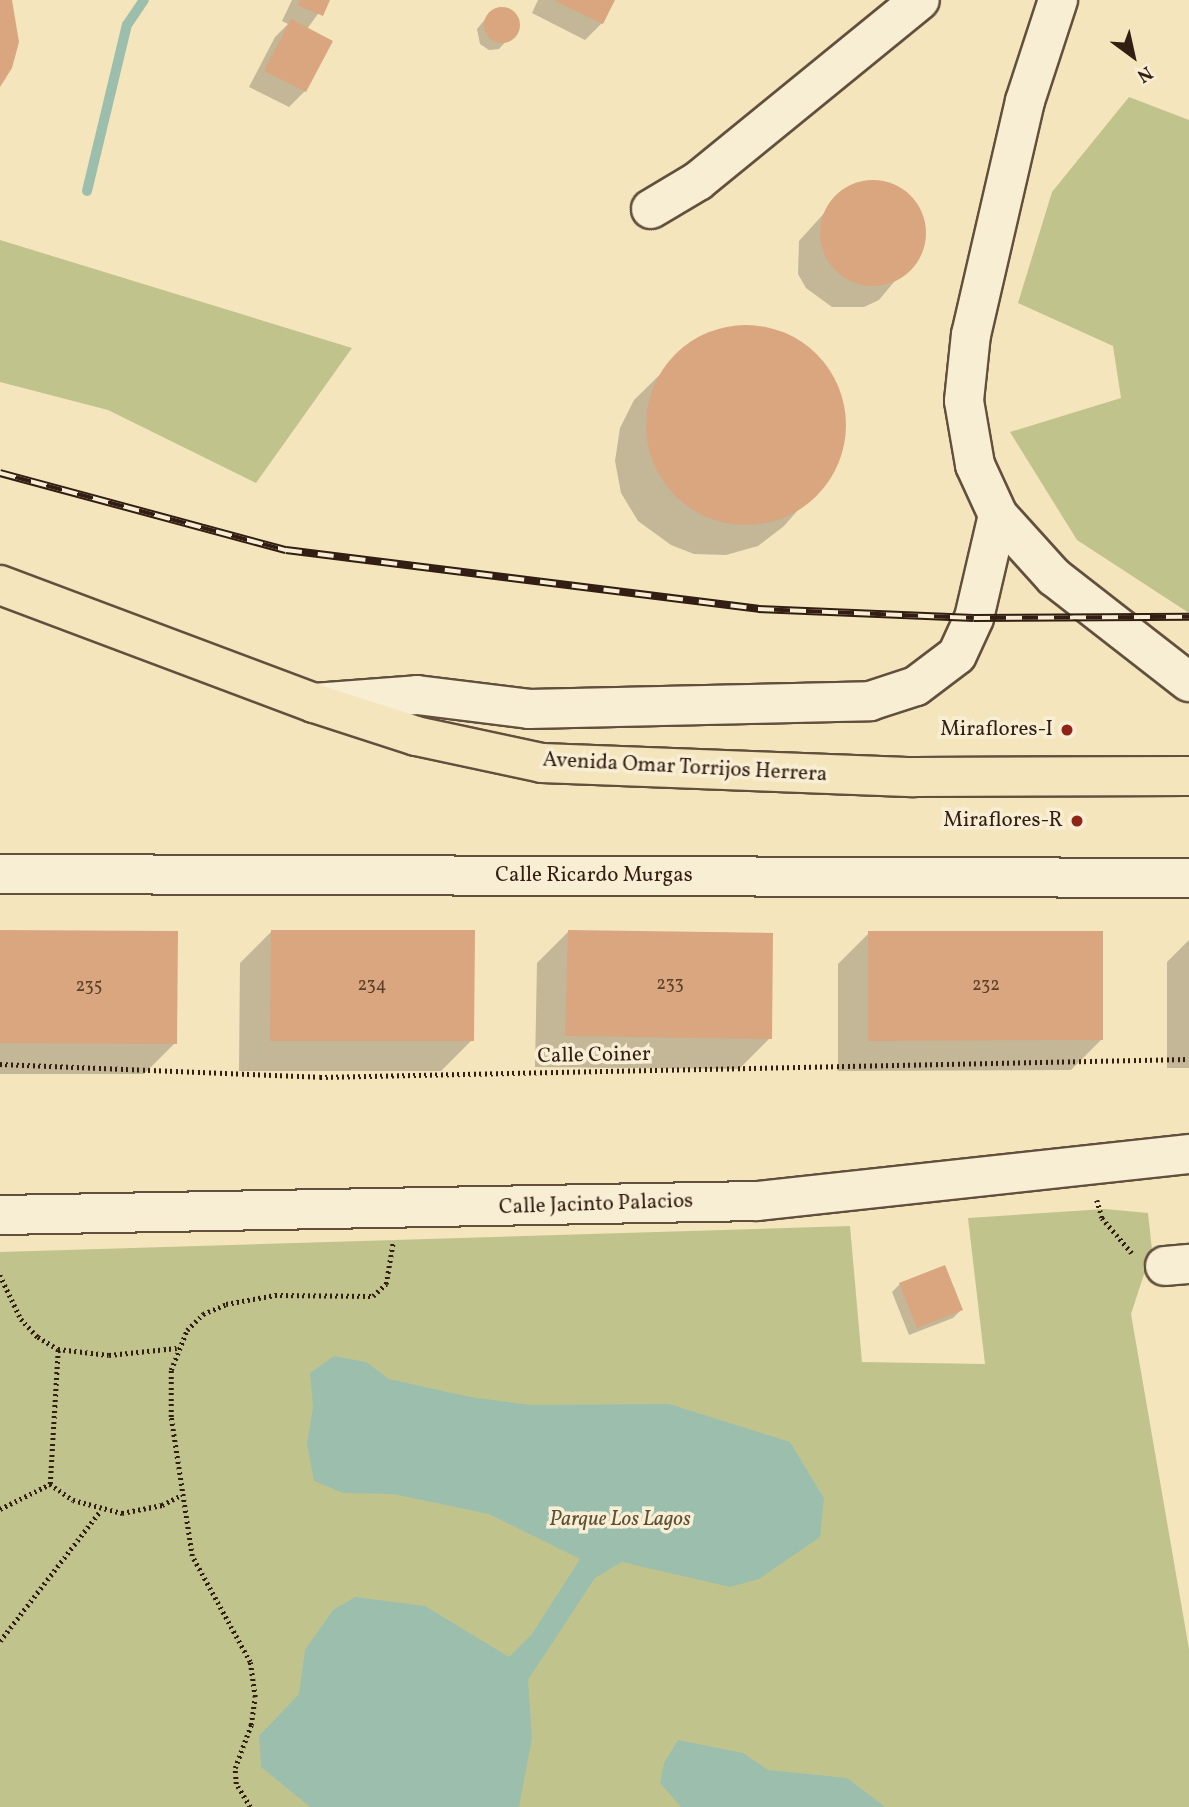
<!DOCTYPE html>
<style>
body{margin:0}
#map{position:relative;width:1189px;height:1807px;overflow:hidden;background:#f4e5bd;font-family:Vollkorn,serif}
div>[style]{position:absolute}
.green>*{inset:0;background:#c1c38d}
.water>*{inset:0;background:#9cbfad}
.shadow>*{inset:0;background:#0003}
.stream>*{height:10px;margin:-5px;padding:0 5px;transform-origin:5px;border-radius:5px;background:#9cbfad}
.building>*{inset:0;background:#d9a67f}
.round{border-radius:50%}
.path>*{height:4.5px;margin-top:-2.25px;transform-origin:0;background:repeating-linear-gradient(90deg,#321e12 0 2px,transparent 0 5.5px)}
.roads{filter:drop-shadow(2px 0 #62503d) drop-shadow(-2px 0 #62503d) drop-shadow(0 2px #62503d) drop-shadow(0 -2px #62503d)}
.minor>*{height:38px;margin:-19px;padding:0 19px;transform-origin:19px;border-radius:19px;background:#f8eed4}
.major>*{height:38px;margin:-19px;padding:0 19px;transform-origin:19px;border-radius:19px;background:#f4e5bd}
.rail>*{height:8px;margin-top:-4px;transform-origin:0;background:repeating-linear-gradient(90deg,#f8eed4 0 16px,#321e12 0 32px);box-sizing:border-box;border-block:2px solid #321e12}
.dots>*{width:19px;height:19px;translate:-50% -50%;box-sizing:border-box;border:4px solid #f8eed4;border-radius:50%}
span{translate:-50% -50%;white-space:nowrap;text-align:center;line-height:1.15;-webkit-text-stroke:7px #f8eed4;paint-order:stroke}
.number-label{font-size:18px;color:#5c402d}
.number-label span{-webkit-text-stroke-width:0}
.poi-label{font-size:21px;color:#321e12}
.right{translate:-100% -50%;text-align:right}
.street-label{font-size:21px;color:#321e12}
.park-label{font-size:21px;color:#5d5037;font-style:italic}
.north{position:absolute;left:1098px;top:21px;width:70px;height:70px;-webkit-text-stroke:5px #f8eed4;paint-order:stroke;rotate:147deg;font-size:19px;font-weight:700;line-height:28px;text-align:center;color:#321e12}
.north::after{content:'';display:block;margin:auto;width:24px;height:32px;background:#321e12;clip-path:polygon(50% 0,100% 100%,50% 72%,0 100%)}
</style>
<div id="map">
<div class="green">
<i style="clip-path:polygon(1129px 97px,1189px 120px,1189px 613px,1077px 540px,1010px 432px,1121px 398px,1113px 346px,1018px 303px,1052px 192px)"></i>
<i style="clip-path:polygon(0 240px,352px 348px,256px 483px,108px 410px,0 382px)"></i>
<i style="clip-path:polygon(1105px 1209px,1148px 1213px,1152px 1250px,1131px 1314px,1189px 1649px,1189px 1807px,0 1807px,0 1252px,850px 1226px,862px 1362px,985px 1364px,968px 1218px)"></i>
</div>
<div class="water">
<i style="clip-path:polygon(334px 1356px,366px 1362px,389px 1379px,470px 1397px,532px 1405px,669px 1404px,790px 1442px,824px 1498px,820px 1537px,759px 1579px,730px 1587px,622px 1562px,595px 1578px,528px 1680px,532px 1738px,519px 1807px,310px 1807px,261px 1767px,259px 1736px,299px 1694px,305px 1650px,333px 1610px,355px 1597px,425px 1606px,509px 1657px,532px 1634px,580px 1559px,489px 1514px,393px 1494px,343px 1493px,314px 1481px,307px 1444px,313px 1407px,310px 1373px)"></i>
<i style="clip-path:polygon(678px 1740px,743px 1753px,768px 1770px,847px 1778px,885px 1807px,681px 1807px,660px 1783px,664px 1763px)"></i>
</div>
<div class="shadow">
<i style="clip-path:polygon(292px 0,328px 0,307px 29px,305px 91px,289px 107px,249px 87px,275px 37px,288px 24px,282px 21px)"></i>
<i style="clip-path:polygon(538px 0,613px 0,602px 23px,585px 40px,532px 13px)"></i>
<i style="clip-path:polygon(503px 8px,517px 17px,518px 28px,499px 49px,489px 50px,480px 44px,477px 29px,492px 11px)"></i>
<i style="clip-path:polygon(880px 182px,911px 198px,925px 230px,923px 247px,879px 300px,864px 307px,832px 307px,806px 288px,798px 274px,799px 241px,846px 189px)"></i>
<i style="clip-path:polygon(750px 327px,783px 333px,810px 350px,831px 374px,843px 404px,844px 436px,836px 467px,784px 526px,758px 546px,726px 555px,694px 554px,671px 545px,638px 521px,621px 493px,615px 461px,620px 428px,634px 400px,690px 345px,719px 330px)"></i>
<i style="clip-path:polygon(0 932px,175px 1043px,144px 1074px,0 1074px)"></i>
<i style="clip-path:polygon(271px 932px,472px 1040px,441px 1071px,239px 1071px,240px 963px)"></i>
<i style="clip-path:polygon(568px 932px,770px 1038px,739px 1069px,535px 1067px,537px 963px)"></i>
<i style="clip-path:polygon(869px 933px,1102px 1039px,1071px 1070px,838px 1071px,838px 964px)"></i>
<i style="clip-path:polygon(1189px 940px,1189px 1068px,1167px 1068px,1167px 962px)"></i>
<i style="clip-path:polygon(900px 1284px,961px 1310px,953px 1318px,909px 1335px,892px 1292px)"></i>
</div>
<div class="stream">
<i style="left:87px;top:191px;width:171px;rotate:-76.5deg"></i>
<i style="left:127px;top:25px;width:30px;rotate:-56deg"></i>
</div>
<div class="building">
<i style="clip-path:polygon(0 0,12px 0,19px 42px,12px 68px,0 87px)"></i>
<i style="clip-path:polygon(300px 0,330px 0,323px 16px,297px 5px)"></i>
<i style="clip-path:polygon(553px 0,615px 0,603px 24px)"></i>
<i class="round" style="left:484px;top:7px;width:36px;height:36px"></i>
<i style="clip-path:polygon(291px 19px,333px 41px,306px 92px,264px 71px)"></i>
<i class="round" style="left:820px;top:180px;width:106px;height:106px"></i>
<i class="round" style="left:646px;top:325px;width:200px;height:200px"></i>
<i style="clip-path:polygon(0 930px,178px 931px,177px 1044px,0 1043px)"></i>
<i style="clip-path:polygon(271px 930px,475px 930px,474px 1041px,270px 1041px)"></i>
<i style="clip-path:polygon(568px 930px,773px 933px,772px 1039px,565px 1036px)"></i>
<i style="clip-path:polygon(868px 931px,1103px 931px,1103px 1040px,868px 1041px)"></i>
<i style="clip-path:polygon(945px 1265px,963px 1310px,917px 1328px,899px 1283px)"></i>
</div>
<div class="path">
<i style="left:0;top:1064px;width:320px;rotate:2.3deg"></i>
<i style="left:320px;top:1077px;width:869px;rotate:-1.19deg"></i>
<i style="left:1097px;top:1200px;width:19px;rotate:74deg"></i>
<i style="left:1102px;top:1218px;width:46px;rotate:49.4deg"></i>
<i style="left:0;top:1275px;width:49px;rotate:64.5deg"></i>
<i style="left:21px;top:1319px;width:25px;rotate:47deg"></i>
<i style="left:38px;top:1337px;width:23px;rotate:31deg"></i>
<i style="left:58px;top:1349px;width:51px;rotate:6.7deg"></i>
<i style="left:109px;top:1355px;width:68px;rotate:-5.9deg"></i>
<i style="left:50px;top:1484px;width:28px;rotate:35deg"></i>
<i style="left:73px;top:1500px;width:51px;rotate:14.9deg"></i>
<i style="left:122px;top:1513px;width:41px;rotate:-11.3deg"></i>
<i style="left:162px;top:1505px;width:20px;rotate:-27deg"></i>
<i style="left:50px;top:1484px;width:135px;rotate:-86.6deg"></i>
<i style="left:0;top:1509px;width:56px;rotate:-26.6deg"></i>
<i style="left:0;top:1641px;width:165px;rotate:-52.4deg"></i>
<i style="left:250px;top:1807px;width:27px;rotate:-121deg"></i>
<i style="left:236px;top:1784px;width:16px;rotate:-94deg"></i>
<i style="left:235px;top:1768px;width:46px;rotate:-69.6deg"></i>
<i style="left:251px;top:1725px;width:28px;rotate:-82deg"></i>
<i style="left:255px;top:1697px;width:35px;rotate:-98deg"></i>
<i style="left:250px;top:1662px;width:121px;rotate:-118.7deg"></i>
<i style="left:192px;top:1556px;width:141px;rotate:-98.6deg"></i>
<i style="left:171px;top:1417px;width:47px;rotate:-90deg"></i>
<i style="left:171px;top:1370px;width:43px;rotate:-68.2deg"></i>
<i style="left:187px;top:1330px;width:23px;rotate:-45deg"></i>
<i style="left:203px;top:1314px;width:25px;rotate:-23deg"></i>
<i style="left:226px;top:1304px;width:50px;rotate:-10.4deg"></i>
<i style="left:275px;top:1295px;width:98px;rotate:0.6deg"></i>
<i style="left:373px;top:1296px;width:18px;rotate:-43deg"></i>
<i style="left:386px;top:1284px;width:43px;rotate:-80.5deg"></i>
</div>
<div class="roads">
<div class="minor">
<i style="left:1058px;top:0;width:106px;rotate:108.1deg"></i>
<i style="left:1025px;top:101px;width:239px;rotate:103deg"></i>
<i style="left:971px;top:334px;width:67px;rotate:96deg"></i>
<i style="left:964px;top:401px;width:65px;rotate:80.2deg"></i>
<i style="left:975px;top:465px;width:55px;rotate:65.3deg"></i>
<i style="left:998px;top:515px;width:84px;rotate:47.9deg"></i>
<i style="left:1054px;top:577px;width:171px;rotate:37.9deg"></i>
<i style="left:651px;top:209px;width:55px;rotate:-30.8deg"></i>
<i style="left:698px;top:181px;width:286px;rotate:-39.2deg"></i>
<i style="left:314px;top:703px;width:103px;rotate:-4.4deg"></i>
<i style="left:417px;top:695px;width:113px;rotate:7.1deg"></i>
<i style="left:529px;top:709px;width:341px;rotate:-1.3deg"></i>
<i style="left:870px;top:701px;width:48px;rotate:-18.1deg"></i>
<i style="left:916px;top:686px;width:51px;rotate:-37.1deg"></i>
<i style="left:957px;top:655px;width:41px;rotate:-65.3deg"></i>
<i style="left:974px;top:618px;width:106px;rotate:-76.9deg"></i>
<i style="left:0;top:874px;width:1189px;rotate:0.19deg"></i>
<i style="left:0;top:1215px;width:757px;rotate:-1.06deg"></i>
<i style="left:757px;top:1201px;width:435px;rotate:-6.2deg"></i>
<i style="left:1165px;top:1266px;width:24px;rotate:-5deg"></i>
</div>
<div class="major">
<i style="left:0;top:585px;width:335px;rotate:20.6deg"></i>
<i style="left:314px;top:703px;width:107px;rotate:17.9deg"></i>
<i style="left:416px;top:736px;width:129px;rotate:12.1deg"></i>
<i style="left:542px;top:763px;width:372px;rotate:2.2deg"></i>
<i style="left:914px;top:777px;width:275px;rotate:-0.2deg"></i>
</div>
</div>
<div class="rail">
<i style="left:0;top:473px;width:296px;rotate:15.1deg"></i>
<i style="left:286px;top:550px;width:476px;rotate:7.1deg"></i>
<i style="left:758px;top:609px;width:216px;rotate:2.4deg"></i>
<i style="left:974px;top:618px;width:215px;rotate:-0.3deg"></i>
</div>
<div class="dots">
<i style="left:1067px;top:730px;background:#8f2418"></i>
<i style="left:1077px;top:821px;background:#8f2418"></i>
</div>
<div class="number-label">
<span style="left:670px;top:985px">233</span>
<span style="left:372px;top:986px">234</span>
<span style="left:986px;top:986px">232</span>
<span style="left:89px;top:987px">235</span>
</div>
<div class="poi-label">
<span class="right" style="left:1053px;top:730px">Miraflores-I</span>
<span class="right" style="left:1063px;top:821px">Miraflores-R</span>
</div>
<div class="street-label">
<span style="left:685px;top:768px;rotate:3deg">Avenida Omar Torrijos Herrera</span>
<span style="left:594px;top:876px">Calle Ricardo Murgas</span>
<span style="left:594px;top:1056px;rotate:-1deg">Calle Coiner</span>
<span style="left:596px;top:1205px;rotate:-2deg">Calle Jacinto Palacios</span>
</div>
<div class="park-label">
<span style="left:620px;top:1520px">Parque Los Lagos</span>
</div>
<div class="north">N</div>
</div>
